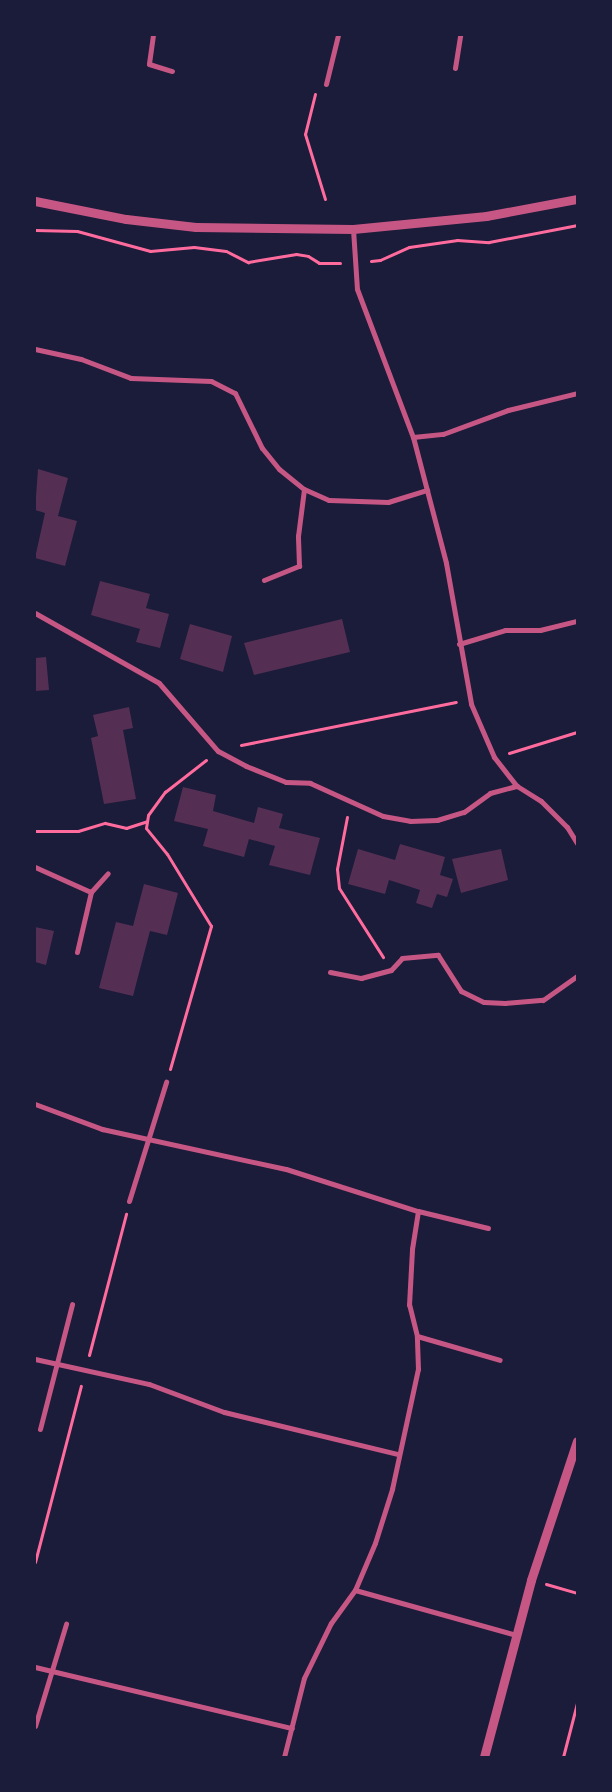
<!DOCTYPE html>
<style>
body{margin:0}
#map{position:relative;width:612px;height:1792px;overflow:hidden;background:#1b1b3a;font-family:"Roboto Condensed",sans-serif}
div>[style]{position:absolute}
.building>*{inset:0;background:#542f53}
.path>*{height:3px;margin:-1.5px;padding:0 1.5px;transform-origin:1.5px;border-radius:1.5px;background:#ff6b9d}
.minor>*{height:5px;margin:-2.5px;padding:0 2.5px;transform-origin:2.5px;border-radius:2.5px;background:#c65784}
.tertiary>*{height:9px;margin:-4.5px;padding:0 4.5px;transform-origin:4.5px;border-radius:4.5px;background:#c65784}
span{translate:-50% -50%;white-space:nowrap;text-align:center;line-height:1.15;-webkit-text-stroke:4px #1b1b3a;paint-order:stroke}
.frame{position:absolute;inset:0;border:36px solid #1b1b3a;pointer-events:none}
</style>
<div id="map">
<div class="building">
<i style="clip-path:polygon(38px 469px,68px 478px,58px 516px,77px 521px,65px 566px,35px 558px,45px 513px,35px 510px)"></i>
<i style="clip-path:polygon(100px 581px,150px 594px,146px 608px,169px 614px,160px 648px,136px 642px,140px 629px,91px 615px)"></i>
<i style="clip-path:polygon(342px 619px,350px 652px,254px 675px,244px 643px)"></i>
<i style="clip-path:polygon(190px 624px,232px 636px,223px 672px,180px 659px)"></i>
<i style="clip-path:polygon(46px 657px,49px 690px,35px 691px,35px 658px)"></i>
<i style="clip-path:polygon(129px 707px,133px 728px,123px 730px,136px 799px,104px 804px,91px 738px,98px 736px,93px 715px)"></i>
<i style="clip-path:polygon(183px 787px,216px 795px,213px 811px,254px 823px,258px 807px,283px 814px,279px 828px,320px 838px,310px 875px,269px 865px,275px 846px,249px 839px,244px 857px,203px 846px,208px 829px,174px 821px)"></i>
<i style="clip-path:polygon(400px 844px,445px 857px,440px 875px,453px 879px,447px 897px,437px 894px,432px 908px,416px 903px,420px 890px,389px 880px,385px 894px,348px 884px,358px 849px,395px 860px)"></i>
<i style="clip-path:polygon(501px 849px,508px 880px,461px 893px,452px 859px)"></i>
<i style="clip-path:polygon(144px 884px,178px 893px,167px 935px,150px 931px,133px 996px,99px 988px,116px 922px,133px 926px)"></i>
<i style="clip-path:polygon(35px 927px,54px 931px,46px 965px,35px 962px)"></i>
</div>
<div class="path">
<i style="left:315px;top:94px;width:41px;rotate:104deg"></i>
<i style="left:305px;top:134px;width:68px;rotate:72.9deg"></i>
<i style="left:35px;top:230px;width:42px;rotate:1.4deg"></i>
<i style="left:77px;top:231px;width:76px;rotate:15.3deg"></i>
<i style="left:150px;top:251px;width:44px;rotate:-5.2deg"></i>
<i style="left:194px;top:247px;width:32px;rotate:7deg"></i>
<i style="left:226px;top:251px;width:25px;rotate:27deg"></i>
<i style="left:248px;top:262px;width:49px;rotate:-9.5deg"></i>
<i style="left:296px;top:254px;width:12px;rotate:9deg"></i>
<i style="left:308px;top:256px;width:13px;rotate:32deg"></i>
<i style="left:319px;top:263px;width:21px"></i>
<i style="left:371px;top:261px;width:9px;rotate:-6deg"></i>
<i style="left:380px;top:260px;width:32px;rotate:-24deg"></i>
<i style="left:409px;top:247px;width:49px;rotate:-8.3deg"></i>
<i style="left:457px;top:240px;width:32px;rotate:4deg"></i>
<i style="left:489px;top:242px;width:90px;rotate:-10.9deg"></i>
<i style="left:241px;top:745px;width:219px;rotate:-11.3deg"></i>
<i style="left:509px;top:753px;width:71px;rotate:-17.2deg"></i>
<i style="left:347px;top:817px;width:53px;rotate:100.9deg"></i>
<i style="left:337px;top:869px;width:19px;rotate:84deg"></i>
<i style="left:339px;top:888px;width:82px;rotate:57.5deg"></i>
<i style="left:35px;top:831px;width:43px"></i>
<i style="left:78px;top:831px;width:28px;rotate:-17deg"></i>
<i style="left:105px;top:823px;width:22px;rotate:13deg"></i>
<i style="left:126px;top:828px;width:22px;rotate:-18deg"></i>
<i style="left:170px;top:1069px;width:149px;rotate:-74deg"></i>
<i style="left:211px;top:926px;width:84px;rotate:-121.4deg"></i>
<i style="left:167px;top:854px;width:33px;rotate:-129deg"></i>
<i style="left:146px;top:828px;width:13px;rotate:-81deg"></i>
<i style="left:148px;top:815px;width:29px;rotate:-54deg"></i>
<i style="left:165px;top:792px;width:52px;rotate:-38deg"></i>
<i style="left:89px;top:1355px;width:146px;rotate:-75.3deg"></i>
<i style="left:35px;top:1562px;width:182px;rotate:-75.4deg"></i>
<i style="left:546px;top:1584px;width:32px;rotate:16deg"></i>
<i style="left:563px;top:1757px;width:56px;rotate:-75.5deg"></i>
</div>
<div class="minor">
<i style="left:153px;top:35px;width:29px;rotate:98deg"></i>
<i style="left:149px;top:64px;width:24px;rotate:17deg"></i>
<i style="left:455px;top:68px;width:33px;rotate:-81deg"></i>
<i style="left:326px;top:84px;width:50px;rotate:-76.2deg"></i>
<i style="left:353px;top:229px;width:60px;rotate:86.2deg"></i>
<i style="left:357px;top:289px;width:158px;rotate:69.3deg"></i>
<i style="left:413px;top:437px;width:130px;rotate:75.3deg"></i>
<i style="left:446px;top:563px;width:143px;rotate:79.9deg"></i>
<i style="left:471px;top:704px;width:58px;rotate:66.5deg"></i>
<i style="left:494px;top:757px;width:37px;rotate:52deg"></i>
<i style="left:517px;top:786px;width:28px;rotate:32deg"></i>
<i style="left:541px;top:801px;width:37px;rotate:45deg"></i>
<i style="left:567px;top:827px;width:19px;rotate:58deg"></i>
<i style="left:35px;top:349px;width:47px;rotate:12.3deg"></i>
<i style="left:81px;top:359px;width:53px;rotate:20.8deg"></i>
<i style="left:131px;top:378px;width:80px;rotate:2.1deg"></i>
<i style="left:211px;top:381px;width:27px;rotate:27deg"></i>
<i style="left:235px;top:393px;width:61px;rotate:63.9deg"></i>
<i style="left:262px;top:448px;width:27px;rotate:51deg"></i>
<i style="left:279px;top:469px;width:32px;rotate:39deg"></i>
<i style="left:304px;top:489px;width:27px;rotate:24deg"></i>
<i style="left:329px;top:500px;width:59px;rotate:1.9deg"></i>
<i style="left:388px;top:502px;width:41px;rotate:-17.1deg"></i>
<i style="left:413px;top:437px;width:30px;rotate:-6deg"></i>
<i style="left:443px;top:434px;width:69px;rotate:-20.3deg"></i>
<i style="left:508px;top:410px;width:71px;rotate:-13.8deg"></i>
<i style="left:264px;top:580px;width:38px;rotate:-22deg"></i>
<i style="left:299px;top:566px;width:30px;rotate:-92deg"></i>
<i style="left:298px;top:536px;width:47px;rotate:-82.7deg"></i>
<i style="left:35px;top:613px;width:142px;rotate:29.4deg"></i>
<i style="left:159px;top:683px;width:90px;rotate:49.1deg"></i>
<i style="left:218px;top:751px;width:32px;rotate:28deg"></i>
<i style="left:246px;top:766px;width:43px;rotate:21.8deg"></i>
<i style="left:286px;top:782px;width:24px;rotate:2deg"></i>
<i style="left:310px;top:783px;width:80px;rotate:24.3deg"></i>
<i style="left:383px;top:816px;width:27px;rotate:10deg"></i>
<i style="left:410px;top:821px;width:27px;rotate:-2deg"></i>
<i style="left:437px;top:820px;width:28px;rotate:-17deg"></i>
<i style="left:464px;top:812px;width:32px;rotate:-36deg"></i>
<i style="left:490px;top:793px;width:28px;rotate:-15deg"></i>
<i style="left:459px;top:644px;width:48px;rotate:-16.9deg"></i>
<i style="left:505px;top:630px;width:35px"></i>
<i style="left:540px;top:630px;width:38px;rotate:-14deg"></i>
<i style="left:35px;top:867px;width:61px;rotate:24.1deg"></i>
<i style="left:77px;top:952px;width:62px;rotate:-76.9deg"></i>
<i style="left:91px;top:892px;width:25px;rotate:-48deg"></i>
<i style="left:330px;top:972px;width:32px;rotate:11deg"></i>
<i style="left:361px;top:978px;width:31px;rotate:-15deg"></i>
<i style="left:391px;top:970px;width:16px;rotate:-47deg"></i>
<i style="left:402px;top:958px;width:36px;rotate:-5deg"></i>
<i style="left:438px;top:955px;width:43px;rotate:57.4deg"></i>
<i style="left:461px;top:991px;width:25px;rotate:26deg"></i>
<i style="left:484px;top:1002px;width:21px;rotate:3deg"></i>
<i style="left:505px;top:1003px;width:38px;rotate:-5deg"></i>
<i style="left:543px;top:1000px;width:42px;rotate:-35.2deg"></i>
<i style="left:35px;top:1104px;width:72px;rotate:20.5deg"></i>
<i style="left:102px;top:1129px;width:188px;rotate:12.3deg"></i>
<i style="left:286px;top:1169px;width:139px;rotate:17.7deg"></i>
<i style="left:418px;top:1211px;width:72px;rotate:13.7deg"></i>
<i style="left:129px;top:1201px;width:125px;rotate:-72.7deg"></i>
<i style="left:417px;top:1336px;width:86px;rotate:16.1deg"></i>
<i style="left:35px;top:1359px;width:117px;rotate:12.4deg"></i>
<i style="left:149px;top:1384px;width:80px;rotate:20.5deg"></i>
<i style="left:224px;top:1412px;width:178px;rotate:13.6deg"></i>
<i style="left:40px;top:1429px;width:129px;rotate:-75.6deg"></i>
<i style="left:355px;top:1590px;width:167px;rotate:15.6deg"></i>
<i style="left:35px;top:1667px;width:264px;rotate:13.4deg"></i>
<i style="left:35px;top:1726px;width:107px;rotate:-73.1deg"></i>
<i style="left:284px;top:1757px;width:81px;rotate:-75.8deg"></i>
<i style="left:304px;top:1678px;width:61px;rotate:-63.9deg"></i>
<i style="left:331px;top:1623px;width:41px;rotate:-54deg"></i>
<i style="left:355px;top:1590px;width:51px;rotate:-66.9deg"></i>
<i style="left:375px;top:1543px;width:57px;rotate:-72.5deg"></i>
<i style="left:392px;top:1489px;width:123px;rotate:-77.8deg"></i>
<i style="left:418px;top:1369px;width:33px;rotate:-92deg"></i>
<i style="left:417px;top:1336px;width:32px;rotate:-104deg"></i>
<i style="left:409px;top:1305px;width:56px;rotate:-86.9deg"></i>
<i style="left:412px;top:1249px;width:38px;rotate:-81deg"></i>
</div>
<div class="tertiary">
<i style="left:35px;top:201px;width:93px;rotate:11.2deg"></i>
<i style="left:126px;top:219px;width:70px;rotate:6.5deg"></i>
<i style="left:196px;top:227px;width:157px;rotate:0.7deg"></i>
<i style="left:353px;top:229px;width:134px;rotate:-5.6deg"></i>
<i style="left:486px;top:216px;width:93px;rotate:-10.6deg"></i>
<i style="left:484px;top:1757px;width:183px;rotate:-75.1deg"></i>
<i style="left:531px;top:1580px;width:146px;rotate:-71.7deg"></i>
</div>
<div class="frame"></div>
</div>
